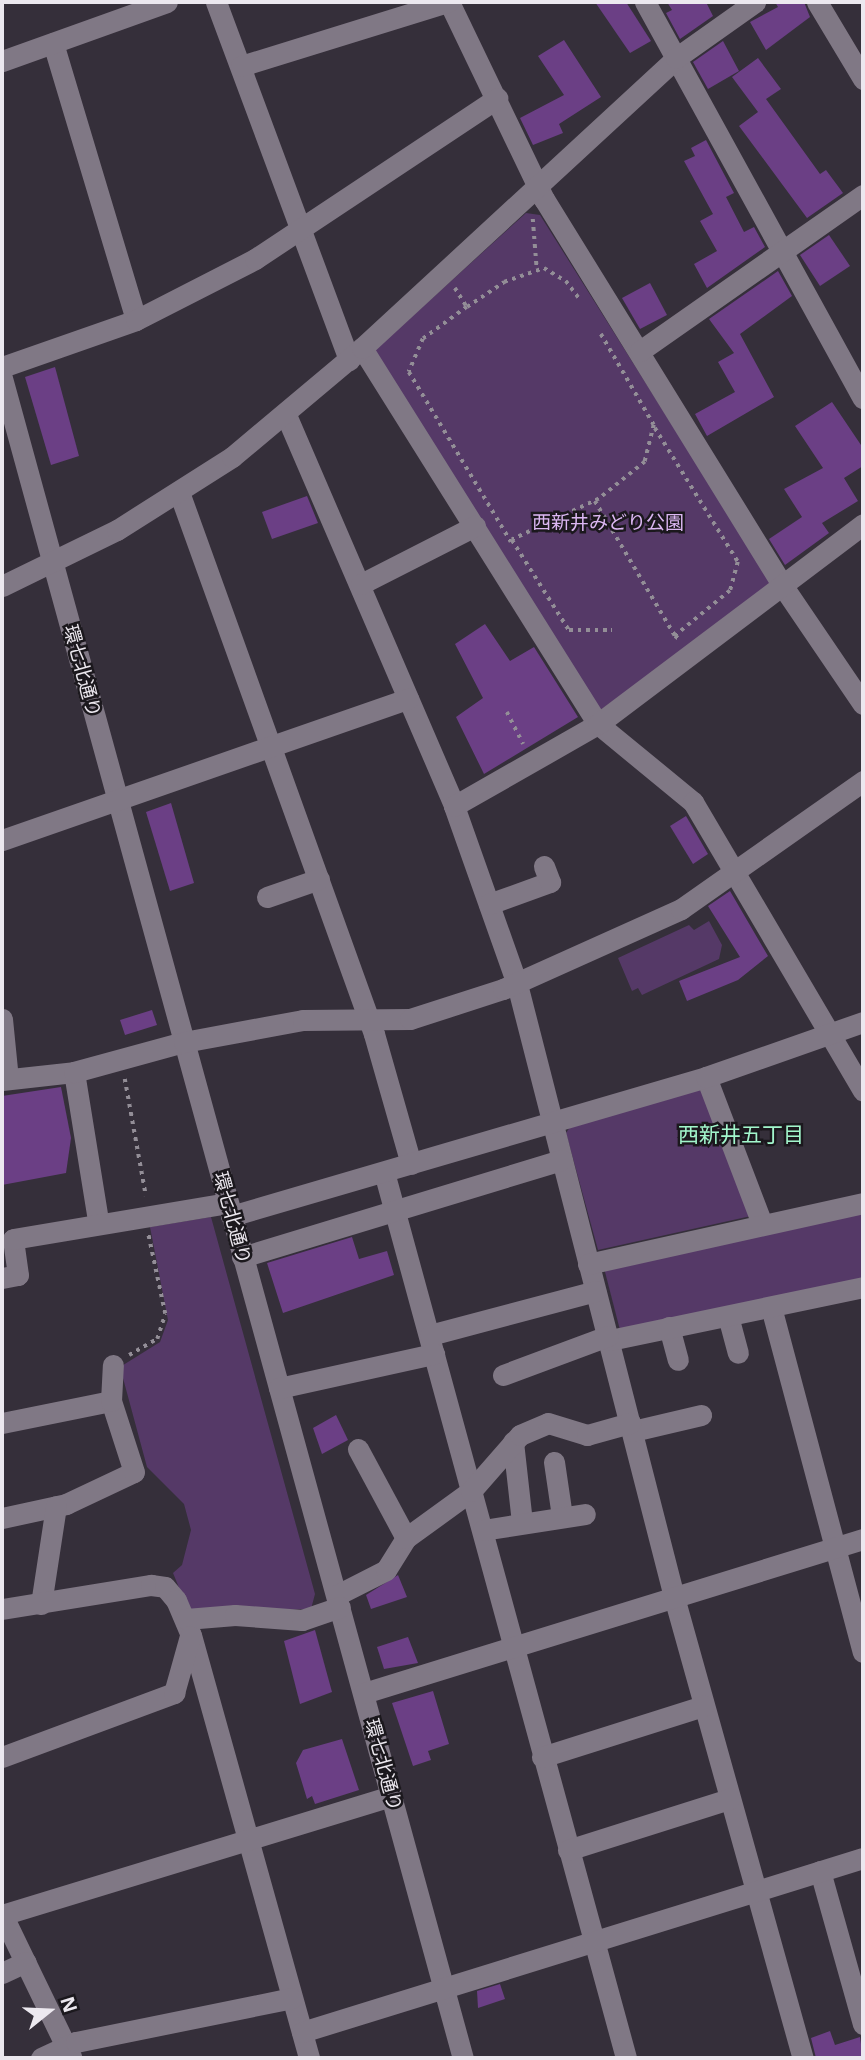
<!DOCTYPE html>
<meta charset="utf-8">
<style>
body{margin:0}
#map{position:relative;width:865px;height:2060px;overflow:hidden;background:#352f3a;font-family:"Open Sans","Noto Sans JP",sans-serif}
div>[style]{position:absolute}
.green>*{inset:0;background:#553967}
.building>*{inset:0;background:#6b3f85}
.path>*{height:3.5px;margin-top:-1.75px;transform-origin:0;background:repeating-linear-gradient(90deg,#938e97 0 3.5px,transparent 0 8.5px)}
.minor>*{height:21px;margin:-10.5px;padding:0 10.5px;transform-origin:10.5px;border-radius:10.5px;background:#807885}
span{translate:-50% -50%;white-space:nowrap;text-align:center;line-height:1.15;-webkit-text-stroke:5px #1b181d;paint-order:stroke}
.park-label{font-size:19px;color:#dbb7f2}
.street-label{font-size:19px;color:#ece8ef}
.neighbourhood-label{font-size:21px;color:#a2f6cc}
.frame{position:absolute;inset:0;border:4px solid #ece8ef;pointer-events:none}
.north{position:absolute;left:14px;top:1976px;width:70px;height:70px;-webkit-text-stroke:5px #1b181d;paint-order:stroke;rotate:72deg;font-size:19px;font-weight:700;line-height:28px;text-align:center;color:#ece8ef}
.north::after{content:'';display:block;margin:auto;width:24px;height:32px;background:#ece8ef;clip-path:polygon(50% 0,100% 100%,50% 72%,0 100%)}
</style>
<div id="map">
<div class="green">
<i style="clip-path:polygon(526px 213px,540px 215px,774px 587px,599px 711px,374px 351px)"></i>
<i style="clip-path:polygon(709px 921px,722px 945px,719px 959px,642px 995px,638px 988px,632px 991px,618px 958px,689px 925px,694px 930px)"></i>
<i style="clip-path:polygon(695px 1087px,703px 1092px,751px 1216px,598px 1250px,566px 1133px,572px 1124px)"></i>
<i style="clip-path:polygon(863px 1211px,863px 1278px,620px 1330px,604px 1268px)"></i>
<i style="clip-path:polygon(211px 1217px,315px 1594px,311px 1609px,189px 1612px,173px 1573px,182px 1565px,191px 1530px,184px 1504px,147px 1467px,120px 1367px,160px 1342px,168px 1320px,150px 1227px)"></i>
</div>
<div class="building">
<i style="clip-path:polygon(595px 2px,626px 2px,651px 41px,630px 53px)"></i>
<i style="clip-path:polygon(667px 2px,706px 2px,713px 16px,680px 39px,666px 13px,672px 10px)"></i>
<i style="clip-path:polygon(775px 2px,804px 2px,810px 17px,766px 50px,750px 22px,778px 7px)"></i>
<i style="clip-path:polygon(564px 40px,601px 97px,559px 124px,563px 133px,533px 145px,520px 118px,564px 95px,538px 56px)"></i>
<i style="clip-path:polygon(723px 41px,739px 71px,708px 89px,693px 62px)"></i>
<i style="clip-path:polygon(758px 58px,781px 89px,766px 99px,820px 174px,826px 170px,843px 193px,807px 218px,739px 126px,758px 112px,732px 77px)"></i>
<i style="clip-path:polygon(706px 140px,734px 193px,726px 197px,744px 232px,754px 227px,765px 247px,707px 288px,694px 264px,717px 251px,700px 221px,713px 214px,684px 161px,695px 156px,691px 148px)"></i>
<i style="clip-path:polygon(829px 235px,850px 266px,820px 286px,800px 255px)"></i>
<i style="clip-path:polygon(778px 271px,792px 296px,740px 334px,774px 397px,707px 436px,695px 414px,735px 392px,718px 362px,734px 353px,709px 319px)"></i>
<i style="clip-path:polygon(650px 283px,667px 315px,640px 329px,622px 298px)"></i>
<i style="clip-path:polygon(55px 367px,79px 456px,51px 465px,25px 377px)"></i>
<i style="clip-path:polygon(832px 402px,863px 448px,863px 466px,844px 478px,858px 501px,822px 523px,829px 533px,785px 565px,769px 539px,802px 517px,784px 489px,823px 468px,795px 426px)"></i>
<i style="clip-path:polygon(307px 496px,318px 523px,272px 539px,262px 512px)"></i>
<i style="clip-path:polygon(485px 624px,510px 661px,534px 647px,578px 717px,484px 774px,456px 717px,483px 698px,455px 644px)"></i>
<i style="clip-path:polygon(171px 803px,194px 883px,170px 891px,146px 812px)"></i>
<i style="clip-path:polygon(686px 816px,708px 854px,693px 864px,670px 826px)"></i>
<i style="clip-path:polygon(730px 891px,768px 956px,738px 980px,687px 1001px,679px 981px,740px 957px,708px 906px)"></i>
<i style="clip-path:polygon(152px 1010px,157px 1025px,125px 1035px,120px 1020px)"></i>
<i style="clip-path:polygon(61px 1087px,71px 1138px,66px 1173px,2px 1185px,2px 1096px)"></i>
<i style="clip-path:polygon(352px 1237px,359px 1259px,387px 1251px,394px 1275px,283px 1313px,267px 1263px)"></i>
<i style="clip-path:polygon(336px 1415px,348px 1440px,322px 1454px,313px 1428px)"></i>
<i style="clip-path:polygon(398px 1575px,407px 1597px,371px 1609px,366px 1595px)"></i>
<i style="clip-path:polygon(315px 1630px,332px 1692px,300px 1704px,284px 1641px)"></i>
<i style="clip-path:polygon(408px 1637px,418px 1663px,384px 1669px,377px 1647px)"></i>
<i style="clip-path:polygon(433px 1691px,449px 1744px,428px 1751px,431px 1760px,413px 1766px,392px 1703px)"></i>
<i style="clip-path:polygon(342px 1739px,359px 1790px,315px 1804px,312px 1796px,307px 1799px,296px 1763px,303px 1750px)"></i>
<i style="clip-path:polygon(500px 1984px,505px 1999px,478px 2008px,477px 1991px)"></i>
<i style="clip-path:polygon(830px 2031px,835px 2045px,860px 2037px,863px 2058px,816px 2058px,811px 2038px)"></i>
</div>
<div class="path">
<i style="left:533px;top:219px;width:51px;rotate:85.5deg"></i>
<i style="left:455px;top:288px;width:22px;rotate:58deg"></i>
<i style="left:467px;top:307px;width:54px;rotate:144deg"></i>
<i style="left:423px;top:339px;width:36px;rotate:113deg"></i>
<i style="left:409px;top:372px;width:198px;rotate:59deg"></i>
<i style="left:467px;top:307px;width:45px;rotate:-34deg"></i>
<i style="left:504px;top:282px;width:42px;rotate:-19.3deg"></i>
<i style="left:544px;top:268px;width:26px;rotate:31deg"></i>
<i style="left:566px;top:281px;width:25px;rotate:53deg"></i>
<i style="left:601px;top:334px;width:105px;rotate:59.8deg"></i>
<i style="left:654px;top:425px;width:38px;rotate:104deg"></i>
<i style="left:645px;top:462px;width:59px;rotate:141.2deg"></i>
<i style="left:599px;top:499px;width:96px;rotate:154.8deg"></i>
<i style="left:512px;top:540px;width:107px;rotate:57.7deg"></i>
<i style="left:569px;top:630px;width:43px"></i>
<i style="left:655px;top:428px;width:158px;rotate:58.2deg"></i>
<i style="left:738px;top:562px;width:30px;rotate:105deg"></i>
<i style="left:730px;top:591px;width:71px;rotate:140.7deg"></i>
<i style="left:675px;top:636px;width:5px;rotate:37deg"></i>
<i style="left:595px;top:501px;width:157px;rotate:59.3deg"></i>
<i style="left:507px;top:712px;width:36px;rotate:63deg"></i>
<i style="left:125px;top:1079px;width:119px;rotate:79.8deg"></i>
<i style="left:129px;top:1355px;width:32px;rotate:-30deg"></i>
<i style="left:157px;top:1339px;width:26px;rotate:-72deg"></i>
<i style="left:165px;top:1314px;width:82px;rotate:-102deg"></i>
</div>
<div class="minor">
<i style="left:216px;top:2px;width:382px;rotate:69.6deg"></i>
<i style="left:449px;top:2px;width:219px;rotate:64.3deg"></i>
<i style="left:544px;top:199px;width:453px;rotate:58.3deg"></i>
<i style="left:782px;top:585px;width:144px;rotate:55.8deg"></i>
<i style="left:645px;top:2px;width:452px;rotate:61.2deg"></i>
<i style="left:817px;top:2px;width:90px;rotate:59.1deg"></i>
<i style="left:53px;top:43px;width:289px;rotate:73.3deg"></i>
<i style="left:2px;top:61px;width:175px;rotate:-19.7deg"></i>
<i style="left:241px;top:66px;width:217px;rotate:-17.2deg"></i>
<i style="left:362px;top:348px;width:444px;rotate:57.9deg"></i>
<i style="left:598px;top:724px;width:123px;rotate:39.4deg"></i>
<i style="left:693px;top:802px;width:335px;rotate:59.5deg"></i>
<i style="left:640px;top:351px;width:272px;rotate:-35deg"></i>
<i style="left:2px;top:367px;width:142px;rotate:-19.3deg"></i>
<i style="left:136px;top:320px;width:134px;rotate:-27.1deg"></i>
<i style="left:255px;top:259px;width:291px;rotate:-33.6deg"></i>
<i style="left:2px;top:378px;width:1742px;rotate:74.66deg"></i>
<i style="left:286px;top:415px;width:426px;rotate:66.7deg"></i>
<i style="left:454px;top:806px;width:189px;rotate:70.5deg"></i>
<i style="left:517px;top:984px;width:633px;rotate:75.63deg"></i>
<i style="left:674px;top:1597px;width:479px;rotate:74.4deg"></i>
<i style="left:179px;top:492px;width:576px;rotate:70.21deg"></i>
<i style="left:374px;top:1034px;width:135px;rotate:74.1deg"></i>
<i style="left:361px;top:584px;width:128px;rotate:-27deg"></i>
<i style="left:2px;top:586px;width:128px;rotate:-26deg"></i>
<i style="left:117px;top:530px;width:136px;rotate:-32.4deg"></i>
<i style="left:232px;top:457px;width:170px;rotate:-40deg"></i>
<i style="left:362px;top:348px;width:427px;rotate:-42.7deg"></i>
<i style="left:676px;top:58px;width:97px;rotate:-35.3deg"></i>
<i style="left:454px;top:806px;width:166px;rotate:-29.7deg"></i>
<i style="left:598px;top:724px;width:332px;rotate:-37deg"></i>
<i style="left:2px;top:840px;width:430px;rotate:-19.2deg"></i>
<i style="left:267px;top:897px;width:55px;rotate:-19.1deg"></i>
<i style="left:489px;top:904px;width:65px;rotate:-19.8deg"></i>
<i style="left:550px;top:882px;width:17px;rotate:-111deg"></i>
<i style="left:2px;top:1019px;width:60px;rotate:84.3deg"></i>
<i style="left:74px;top:1072px;width:151px;rotate:80.8deg"></i>
<i style="left:706px;top:1077px;width:157px;rotate:69.1deg"></i>
<i style="left:2px;top:1080px;width:72px;rotate:-6.3deg"></i>
<i style="left:74px;top:1072px;width:114px;rotate:-15.3deg"></i>
<i style="left:184px;top:1042px;width:121px;rotate:-10.5deg"></i>
<i style="left:303px;top:1020px;width:107px;rotate:-0.5deg"></i>
<i style="left:410px;top:1019px;width:98px;rotate:-17.9deg"></i>
<i style="left:503px;top:989px;width:195px;rotate:-24.2deg"></i>
<i style="left:681px;top:909px;width:223px;rotate:-35.1deg"></i>
<i style="left:384px;top:1172px;width:918px;rotate:74.72deg"></i>
<i style="left:231px;top:1216px;width:495px;rotate:-16.3deg"></i>
<i style="left:706px;top:1077px;width:166px;rotate:-19.3deg"></i>
<i style="left:242px;top:1257px;width:334px;rotate:-16.9deg"></i>
<i style="left:588px;top:1264px;width:282px;rotate:-12.5deg"></i>
<i style="left:2px;top:1278px;width:16px;rotate:-11deg"></i>
<i style="left:18px;top:1275px;width:36px;rotate:-98deg"></i>
<i style="left:13px;top:1239px;width:217px;rotate:-9.5deg"></i>
<i style="left:771px;top:1307px;width:357px;rotate:75.1deg"></i>
<i style="left:728px;top:1316px;width:38px;rotate:75deg"></i>
<i style="left:669px;top:1327px;width:34px;rotate:75deg"></i>
<i style="left:430px;top:1335px;width:171px;rotate:-14.9deg"></i>
<i style="left:610px;top:1340px;width:258px;rotate:-11.8deg"></i>
<i style="left:503px;top:1375px;width:112px;rotate:-20.4deg"></i>
<i style="left:279px;top:1388px;width:159px;rotate:-12.4deg"></i>
<i style="left:2px;top:1423px;width:111px;rotate:-11.4deg"></i>
<i style="left:633px;top:1431px;width:70px;rotate:-13.2deg"></i>
<i style="left:513px;top:1442px;width:81px;rotate:83.6deg"></i>
<i style="left:358px;top:1449px;width:101px;rotate:61.7deg"></i>
<i style="left:554px;top:1462px;width:55px;rotate:81.6deg"></i>
<i style="left:2px;top:1518px;width:66px;rotate:-12.3deg"></i>
<i style="left:66px;top:1504px;width:75px;rotate:-25.2deg"></i>
<i style="left:134px;top:1472px;width:75px;rotate:-107.9deg"></i>
<i style="left:111px;top:1401px;width:36px;rotate:-87deg"></i>
<i style="left:483px;top:1530px;width:103px;rotate:-8.9deg"></i>
<i style="left:337px;top:1595px;width:55px;rotate:-27deg"></i>
<i style="left:386px;top:1570px;width:38px;rotate:-58deg"></i>
<i style="left:406px;top:1538px;width:80px;rotate:-35.9deg"></i>
<i style="left:471px;top:1491px;width:74px;rotate:-48.8deg"></i>
<i style="left:520px;top:1435px;width:30px;rotate:-23deg"></i>
<i style="left:548px;top:1423px;width:41px;rotate:17.1deg"></i>
<i style="left:587px;top:1435px;width:45px;rotate:-15.6deg"></i>
<i style="left:41px;top:1604px;width:99px;rotate:-81.3deg"></i>
<i style="left:2px;top:1609px;width:151px;rotate:-9.2deg"></i>
<i style="left:151px;top:1585px;width:14px;rotate:8deg"></i>
<i style="left:165px;top:1587px;width:17px;rotate:50deg"></i>
<i style="left:176px;top:1600px;width:38px;rotate:67deg"></i>
<i style="left:191px;top:1635px;width:439px;rotate:74.4deg"></i>
<i style="left:186px;top:1619px;width:49px;rotate:-4.7deg"></i>
<i style="left:235px;top:1615px;width:67px;rotate:4.3deg"></i>
<i style="left:302px;top:1620px;width:40px;rotate:-18.9deg"></i>
<i style="left:364px;top:1693px;width:522px;rotate:-17.15deg"></i>
<i style="left:2px;top:1757px;width:184px;rotate:-20.4deg"></i>
<i style="left:174px;top:1693px;width:59px;rotate:-74.3deg"></i>
<i style="left:542px;top:1757px;width:169px;rotate:-17.6deg"></i>
<i style="left:568px;top:1850px;width:169px;rotate:-17.6deg"></i>
<i style="left:820px;top:1871px;width:159px;rotate:74.3deg"></i>
<i style="left:2px;top:1914px;width:159px;rotate:64.2deg"></i>
<i style="left:2px;top:1915px;width:407px;rotate:-17deg"></i>
<i style="left:2px;top:1973px;width:26px;rotate:-25deg"></i>
<i style="left:302px;top:2032px;width:587px;rotate:-17.23deg"></i>
<i style="left:41px;top:2058px;width:38px;rotate:-25deg"></i>
<i style="left:76px;top:2042px;width:220px;rotate:-11.5deg"></i>
</div>
<div class="park-label">
<span style="left:608px;top:523px">西新井みどり公園</span>
</div>
<div class="street-label">
<span style="left:82px;top:671px;rotate:75deg">環七北通り</span>
<span style="left:232px;top:1218px;rotate:75deg">環七北通り</span>
<span style="left:383px;top:1765px;rotate:75deg">環七北通り</span>
</div>
<div class="neighbourhood-label">
<span style="left:741px;top:1134px">西新井五丁目</span>
</div>
<div class="frame"></div>
<div class="north">N</div>
</div>
